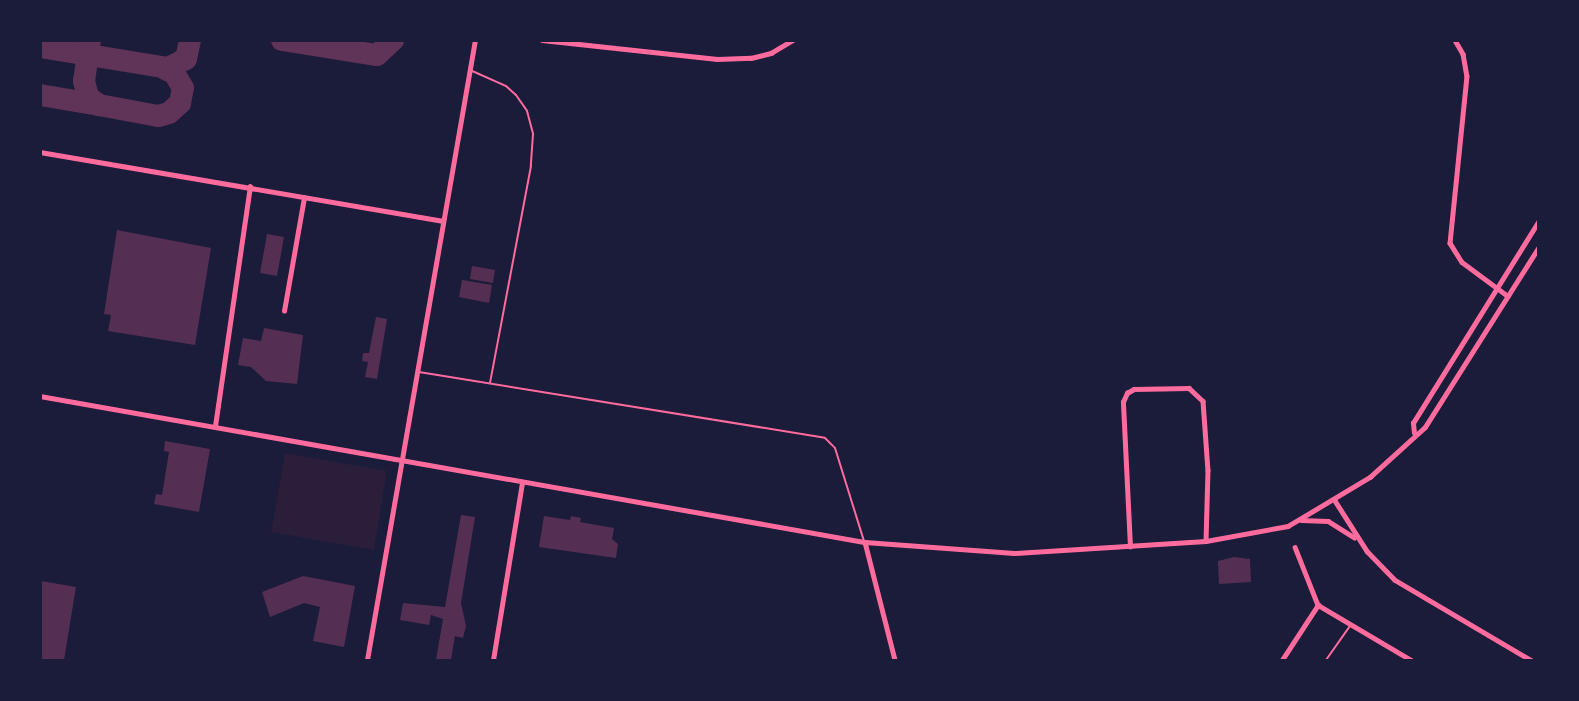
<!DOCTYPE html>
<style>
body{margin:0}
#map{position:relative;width:1579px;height:701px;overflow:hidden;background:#1b1b3a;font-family:"Varela Round",sans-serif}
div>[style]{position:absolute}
.green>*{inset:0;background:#2a1e3b}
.taxiway>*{height:22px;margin:-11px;padding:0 11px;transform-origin:11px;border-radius:11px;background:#603358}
.building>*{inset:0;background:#542f53}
.service>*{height:2px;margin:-1px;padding:0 1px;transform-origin:1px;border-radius:1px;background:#ff6b9d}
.minor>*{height:4.5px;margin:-2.25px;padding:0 2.25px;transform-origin:2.25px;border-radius:2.25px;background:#ff6b9d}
span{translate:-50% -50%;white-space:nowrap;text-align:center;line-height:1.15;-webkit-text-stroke:6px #1b1b3a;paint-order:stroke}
.frame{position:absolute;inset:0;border:42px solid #1b1b3a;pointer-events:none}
</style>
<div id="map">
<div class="green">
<i style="clip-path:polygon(285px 453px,387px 471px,374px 550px,271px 532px)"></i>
</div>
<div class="taxiway">
<i style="left:90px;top:40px;width:41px;rotate:98.3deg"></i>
<i style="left:84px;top:81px;width:16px;rotate:76deg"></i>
<i style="left:88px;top:97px;width:14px;rotate:36deg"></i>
<i style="left:99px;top:105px;width:60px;rotate:10.6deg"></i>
<i style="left:158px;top:116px;width:11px;rotate:-15deg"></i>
<i style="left:169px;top:113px;width:15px;rotate:-42deg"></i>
<i style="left:180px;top:103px;width:15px;rotate:-79deg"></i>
<i style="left:183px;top:88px;width:17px;rotate:-121deg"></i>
<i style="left:174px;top:73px;width:10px;rotate:-156deg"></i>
<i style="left:282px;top:40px;width:96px;rotate:9deg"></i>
<i style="left:377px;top:55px;width:22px;rotate:-43deg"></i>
<i style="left:40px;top:47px;width:130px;rotate:9.3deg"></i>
<i style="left:168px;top:68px;width:20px;rotate:-27deg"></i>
<i style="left:186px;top:59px;width:19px;rotate:-78deg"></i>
<i style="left:40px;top:95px;width:60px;rotate:9.6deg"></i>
</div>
<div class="building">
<i style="clip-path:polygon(117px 230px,211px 248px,195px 345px,108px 331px,111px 315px,104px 314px)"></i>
<i style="clip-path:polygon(267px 234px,284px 237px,277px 276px,260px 273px)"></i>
<i style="clip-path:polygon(472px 266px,495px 270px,493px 283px,470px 279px)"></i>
<i style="clip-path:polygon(462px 280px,492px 285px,489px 303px,459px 297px)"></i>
<i style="clip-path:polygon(376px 317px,387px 319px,377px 379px,365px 377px,368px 362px,362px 361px,363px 353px,369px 353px)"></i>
<i style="clip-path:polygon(264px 328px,303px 335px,297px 384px,266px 381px,251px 367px,238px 365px,243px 338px,261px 341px)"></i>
<i style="clip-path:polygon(165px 441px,210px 449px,199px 512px,154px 504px,156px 494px,162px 495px,169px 452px,164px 451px)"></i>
<i style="clip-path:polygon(461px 515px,475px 517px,461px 603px,466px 626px,463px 638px,455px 636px,451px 660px,436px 660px,443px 619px,431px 615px,429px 625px,400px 620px,403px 603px,445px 607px)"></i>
<i style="clip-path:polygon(544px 516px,570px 520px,571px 516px,581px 518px,580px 522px,614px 528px,612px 539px,618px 544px,616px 558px,539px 547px)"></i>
<i style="clip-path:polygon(1234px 557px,1250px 559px,1251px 582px,1219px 584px,1218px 561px)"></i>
<i style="clip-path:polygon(303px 576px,355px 586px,344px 647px,313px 641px,320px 607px,304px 603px,270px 617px,262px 592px)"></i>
<i style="clip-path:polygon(41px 581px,76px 587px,64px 660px,40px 660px)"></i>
</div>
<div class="service">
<i style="left:470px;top:70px;width:39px;rotate:24deg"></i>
<i style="left:506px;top:86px;width:13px;rotate:42deg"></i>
<i style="left:516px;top:95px;width:19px;rotate:55deg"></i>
<i style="left:527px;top:111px;width:24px;rotate:75deg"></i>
<i style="left:533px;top:134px;width:32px;rotate:94deg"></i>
<i style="left:531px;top:166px;width:221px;rotate:100.7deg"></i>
<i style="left:419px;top:372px;width:411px;rotate:9.2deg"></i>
<i style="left:825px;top:438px;width:14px;rotate:45deg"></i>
<i style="left:835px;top:448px;width:97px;rotate:72.7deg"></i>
<i style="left:1326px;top:660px;width:42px;rotate:-54.8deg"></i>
</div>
<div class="minor">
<i style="left:542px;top:40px;width:176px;rotate:6.2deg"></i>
<i style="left:717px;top:59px;width:34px;rotate:-2deg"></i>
<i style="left:751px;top:58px;width:21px;rotate:-14deg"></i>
<i style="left:771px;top:53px;width:26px;rotate:-31deg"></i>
<i style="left:1455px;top:40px;width:16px;rotate:60deg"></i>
<i style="left:1463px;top:54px;width:22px;rotate:80deg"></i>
<i style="left:1467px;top:76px;width:168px;rotate:95.8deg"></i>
<i style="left:1450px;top:243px;width:22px;rotate:58deg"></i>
<i style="left:1462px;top:262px;width:57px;rotate:36.5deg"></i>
<i style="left:40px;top:152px;width:409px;rotate:9.7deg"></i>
<i style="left:284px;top:311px;width:115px;rotate:-80deg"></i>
<i style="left:40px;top:396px;width:838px;rotate:10.04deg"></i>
<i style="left:865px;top:542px;width:149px;rotate:4.2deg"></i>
<i style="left:1014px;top:553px;width:192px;rotate:-3.6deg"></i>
<i style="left:1206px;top:541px;width:83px;rotate:-10.4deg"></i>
<i style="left:1288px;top:526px;width:96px;rotate:-30.9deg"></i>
<i style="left:1370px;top:477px;width:74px;rotate:-42.3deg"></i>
<i style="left:1425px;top:427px;width:212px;rotate:-57.7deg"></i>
<i style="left:215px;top:426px;width:242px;rotate:-81.7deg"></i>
<i style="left:1414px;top:433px;width:10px;rotate:-96deg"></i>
<i style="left:1413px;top:423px;width:237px;rotate:-58.1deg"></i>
<i style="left:1334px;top:499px;width:62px;rotate:57.6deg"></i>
<i style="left:1367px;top:551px;width:40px;rotate:46deg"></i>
<i style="left:1395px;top:580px;width:158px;rotate:30.5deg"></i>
<i style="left:1301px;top:520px;width:27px;rotate:2deg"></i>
<i style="left:1328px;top:521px;width:31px;rotate:32deg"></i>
<i style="left:865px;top:542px;width:122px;rotate:75.7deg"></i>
<i style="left:1130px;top:547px;width:145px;rotate:-92.8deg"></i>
<i style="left:1123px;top:402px;width:10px;rotate:-66deg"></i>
<i style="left:1127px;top:393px;width:8px;rotate:-30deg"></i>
<i style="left:1134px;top:389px;width:55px;rotate:-1deg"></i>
<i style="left:1189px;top:388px;width:19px;rotate:43deg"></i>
<i style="left:1203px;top:401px;width:69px;rotate:85.9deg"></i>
<i style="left:1208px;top:470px;width:71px;rotate:91.6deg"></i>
<i style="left:1295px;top:547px;width:62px;rotate:68.4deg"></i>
<i style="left:1318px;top:605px;width:108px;rotate:30.6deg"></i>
<i style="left:367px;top:660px;width:629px;rotate:-80.12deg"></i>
<i style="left:493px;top:660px;width:180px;rotate:-80.7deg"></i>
<i style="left:1282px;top:660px;width:66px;rotate:-56.8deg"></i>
</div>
<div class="frame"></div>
</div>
